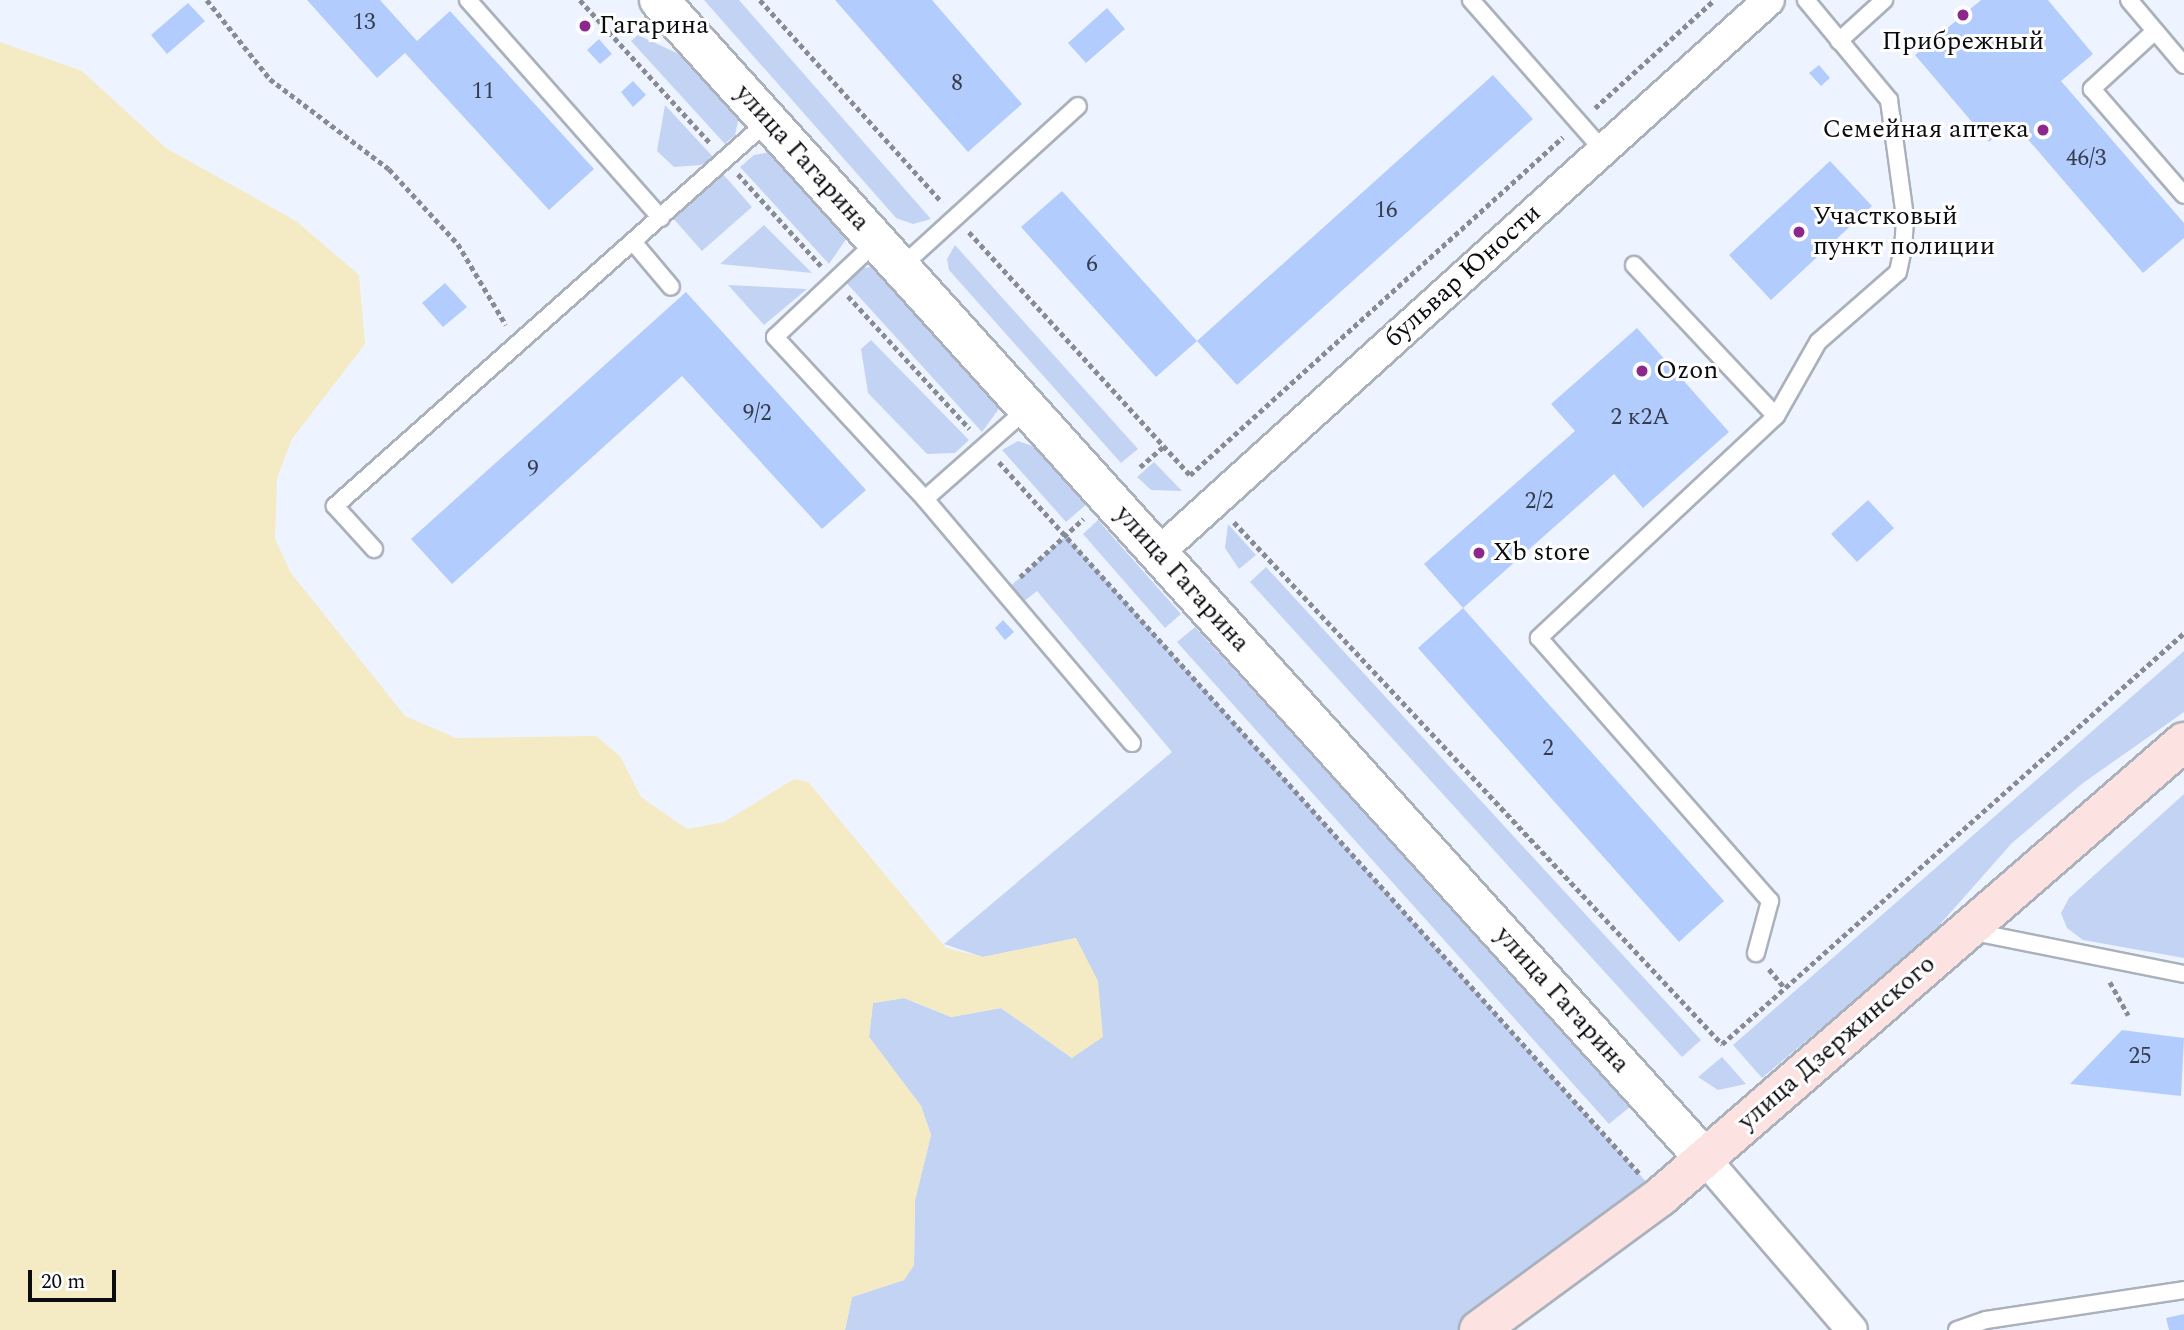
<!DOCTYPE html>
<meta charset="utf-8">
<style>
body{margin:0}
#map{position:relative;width:2184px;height:1330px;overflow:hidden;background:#eef4ff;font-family:Spectral,serif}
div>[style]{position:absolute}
.green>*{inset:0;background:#c3d3f3}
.sand>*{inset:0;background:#f4eac4}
.building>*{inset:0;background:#b3ccfe}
.path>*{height:4.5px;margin-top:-2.25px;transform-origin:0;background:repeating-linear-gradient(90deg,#888b93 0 5px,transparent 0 8.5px)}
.roads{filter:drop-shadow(2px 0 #abb1bb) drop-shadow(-2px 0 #abb1bb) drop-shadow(0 2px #abb1bb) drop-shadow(0 -2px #abb1bb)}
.service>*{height:16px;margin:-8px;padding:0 8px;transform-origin:8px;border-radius:8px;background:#fff}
.minor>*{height:30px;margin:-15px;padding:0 15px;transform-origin:15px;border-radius:15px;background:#fff}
.tertiary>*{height:38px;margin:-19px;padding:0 19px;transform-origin:19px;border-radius:19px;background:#fff}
.secondary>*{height:38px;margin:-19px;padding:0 19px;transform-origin:19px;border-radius:19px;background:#fde2e2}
.dots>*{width:19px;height:19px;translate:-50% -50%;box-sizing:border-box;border:4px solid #fff;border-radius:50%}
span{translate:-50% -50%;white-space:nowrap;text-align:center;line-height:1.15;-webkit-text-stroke:6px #fff;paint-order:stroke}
.number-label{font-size:23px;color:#353c4c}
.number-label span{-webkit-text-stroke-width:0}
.poi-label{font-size:26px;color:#0b0c10}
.left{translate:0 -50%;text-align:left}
.right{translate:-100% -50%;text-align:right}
.street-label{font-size:26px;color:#0b0c10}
.scale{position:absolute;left:28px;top:1270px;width:88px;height:32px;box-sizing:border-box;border:4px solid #0b0c10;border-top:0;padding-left:9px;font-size:21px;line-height:24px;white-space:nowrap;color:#0b0c10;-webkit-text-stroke:5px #fff;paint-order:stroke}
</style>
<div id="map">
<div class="green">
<i style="clip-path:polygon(704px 0,739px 0,931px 219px,913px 224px,896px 218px)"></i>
<i style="clip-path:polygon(638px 35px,692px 60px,739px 117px,735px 135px,725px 144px,631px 41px)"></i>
<i style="clip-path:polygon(665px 105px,714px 158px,701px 165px,674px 167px,657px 151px)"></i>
<i style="clip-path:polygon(770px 152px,842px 220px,847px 238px,829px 264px,740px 167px,754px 155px)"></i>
<i style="clip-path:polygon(722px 173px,752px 207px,702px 251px,672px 217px)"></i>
<i style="clip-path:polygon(764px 225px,812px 273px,720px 264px)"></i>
<i style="clip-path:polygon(955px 245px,1138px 449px,1121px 463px,949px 270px,947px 259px)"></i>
<i style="clip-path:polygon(870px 267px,886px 275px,996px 395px,998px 410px,982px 432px,843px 279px,855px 269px)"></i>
<i style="clip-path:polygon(728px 285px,807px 289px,764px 325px)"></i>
<i style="clip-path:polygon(871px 340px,969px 440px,955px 453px,927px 454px,868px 393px,861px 349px)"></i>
<i style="clip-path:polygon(1018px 441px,1041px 449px,1089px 502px,1066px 522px,1002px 450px)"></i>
<i style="clip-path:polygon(1154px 462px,1182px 491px,1151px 490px,1137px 477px)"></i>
<i style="clip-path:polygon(1098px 520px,1181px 614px,1165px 628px,1083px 534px)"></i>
<i style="clip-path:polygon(1228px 524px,1256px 555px,1239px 569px,1225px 548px)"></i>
<i style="clip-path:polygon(1066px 536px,1660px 1197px,1479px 1330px,845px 1330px,852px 1297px,904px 1280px,914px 1265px,915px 1200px,931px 1135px,921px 1106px,869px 1037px,873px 1003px,904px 998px,951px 1017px,1001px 1008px,1072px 1058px,1076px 938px,983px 957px,944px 944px,1172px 752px,1037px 591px,1017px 607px,1004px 592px)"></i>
<i style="clip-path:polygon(1266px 567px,1701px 1040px,1682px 1057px,1250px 582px)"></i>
<i style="clip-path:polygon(1195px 627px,1631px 1106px,1609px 1124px,1177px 642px)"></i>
<i style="clip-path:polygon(2184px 651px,2184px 712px,2083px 783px,2012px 843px,1927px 939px,1762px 1078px,1733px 1045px)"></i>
<i style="clip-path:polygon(2184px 794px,2184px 958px,2083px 940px,2067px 928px,2061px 913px,2069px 898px)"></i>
<i style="clip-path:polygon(1722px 1057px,1746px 1084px,1718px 1090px,1698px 1077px)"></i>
</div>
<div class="sand">
<i style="clip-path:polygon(0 42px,82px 71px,166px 148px,296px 221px,359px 275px,365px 344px,292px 439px,277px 478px,275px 539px,291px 573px,405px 716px,456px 738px,596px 736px,620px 756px,641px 797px,687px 829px,724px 822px,794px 779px,808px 782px,946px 948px,983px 957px,1076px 938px,1098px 981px,1103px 1037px,1072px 1058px,1001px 1008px,951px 1017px,904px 998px,873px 1003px,869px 1037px,921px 1106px,931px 1135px,915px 1200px,914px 1265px,904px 1280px,852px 1297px,845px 1330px,0 1330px)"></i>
</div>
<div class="building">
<i style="clip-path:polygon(307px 0,380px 0,417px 41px,450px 11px,594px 169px,549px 210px,405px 53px,377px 78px)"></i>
<i style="clip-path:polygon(835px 0,932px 0,1022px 104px,968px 152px)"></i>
<i style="clip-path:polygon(1981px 0,2048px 0,2093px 54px,2061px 81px,2184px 223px,2184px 238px,2143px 273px,2013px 122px,1989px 142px,1915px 55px)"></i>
<i style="clip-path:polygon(188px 3px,205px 21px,167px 54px,151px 35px)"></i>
<i style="clip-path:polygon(1107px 8px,1125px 29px,1086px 63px,1068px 43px)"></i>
<i style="clip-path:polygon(599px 39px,612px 54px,600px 64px,587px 50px)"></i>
<i style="clip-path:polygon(1819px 65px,1830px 78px,1821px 86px,1809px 73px)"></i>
<i style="clip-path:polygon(1493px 75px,1533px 119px,1237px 385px,1197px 341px)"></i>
<i style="clip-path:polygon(633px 81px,646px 95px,633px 107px,621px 92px)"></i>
<i style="clip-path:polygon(1830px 161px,1872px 206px,1771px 300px,1729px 255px)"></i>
<i style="clip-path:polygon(1062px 191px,1197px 341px,1156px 377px,1021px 227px)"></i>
<i style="clip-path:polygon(445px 283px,467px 307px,443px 327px,422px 303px)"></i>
<i style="clip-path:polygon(686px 292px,866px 490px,822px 529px,682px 376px,452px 584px,411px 539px)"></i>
<i style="clip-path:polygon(1637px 328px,1729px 432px,1643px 508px,1614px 474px,1463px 608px,1424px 564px,1575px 431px,1551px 404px)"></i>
<i style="clip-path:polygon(1868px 500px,1894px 528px,1857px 562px,1831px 534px)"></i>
<i style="clip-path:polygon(1463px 608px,1724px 901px,1679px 942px,1418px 648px)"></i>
<i style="clip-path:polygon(1003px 620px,1014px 632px,1005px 640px,995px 628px)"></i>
<i style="clip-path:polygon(2122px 1030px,2184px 1038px,2181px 1096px,2070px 1084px)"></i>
<i style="clip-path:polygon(2184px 1314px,2184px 1330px,2169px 1330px,2166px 1318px)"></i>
</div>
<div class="path">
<i style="left:207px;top:0;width:101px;rotate:51.4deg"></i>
<i style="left:270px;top:79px;width:149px;rotate:37.1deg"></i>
<i style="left:389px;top:169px;width:102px;rotate:47.4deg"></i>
<i style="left:458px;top:244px;width:94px;rotate:59.3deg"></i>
<i style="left:580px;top:0;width:195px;rotate:47.7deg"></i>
<i style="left:760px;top:0;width:272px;rotate:48deg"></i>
<i style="left:1595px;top:108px;width:161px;rotate:-42.2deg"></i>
<i style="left:738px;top:174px;width:124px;rotate:47.9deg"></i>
<i style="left:969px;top:232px;width:328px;rotate:47.7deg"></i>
<i style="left:1190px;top:475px;width:503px;rotate:-42.18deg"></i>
<i style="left:848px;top:296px;width:180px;rotate:47.5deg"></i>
<i style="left:999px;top:462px;width:957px;rotate:48.01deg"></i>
<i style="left:1140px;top:467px;width:32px;rotate:-41deg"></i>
<i style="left:1234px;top:522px;width:715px;rotate:46.93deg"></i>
<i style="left:1722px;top:1044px;width:618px;rotate:-41.66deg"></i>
<i style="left:1020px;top:577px;width:86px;rotate:-42.6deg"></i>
<i style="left:1769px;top:969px;width:23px;rotate:50deg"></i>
<i style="left:2110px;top:982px;width:38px;rotate:61deg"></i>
</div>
<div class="roads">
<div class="service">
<i style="left:468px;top:0;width:291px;rotate:48.5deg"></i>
<i style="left:1471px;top:0;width:200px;rotate:48.7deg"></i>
<i style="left:2129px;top:0;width:85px;rotate:49.8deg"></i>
<i style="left:2155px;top:31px;width:86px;rotate:137.4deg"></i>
<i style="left:2092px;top:89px;width:140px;rotate:49deg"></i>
<i style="left:1839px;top:41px;width:61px;rotate:-42.3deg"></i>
<i style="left:877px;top:241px;width:140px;rotate:136.7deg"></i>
<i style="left:775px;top:337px;width:221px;rotate:47.2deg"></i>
<i style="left:925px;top:499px;width:137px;rotate:-41.5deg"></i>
<i style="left:634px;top:243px;width:57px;rotate:49.9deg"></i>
<i style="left:1634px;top:265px;width:207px;rotate:46.8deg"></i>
<i style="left:1776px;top:416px;width:325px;rotate:136.9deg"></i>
<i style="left:1539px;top:638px;width:350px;rotate:48.7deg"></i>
<i style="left:1770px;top:901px;width:54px;rotate:105.1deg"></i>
<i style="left:901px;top:267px;width:239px;rotate:-42.3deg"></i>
<i style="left:1776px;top:416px;width:85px;rotate:-60.4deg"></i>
<i style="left:1818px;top:342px;width:106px;rotate:-41.2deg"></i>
<i style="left:1898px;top:272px;width:24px;rotate:-78deg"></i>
<i style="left:1903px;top:249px;width:32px;rotate:-86deg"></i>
<i style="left:1905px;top:217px;width:118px;rotate:-97.8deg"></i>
<i style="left:1889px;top:100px;width:130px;rotate:-129.7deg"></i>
<i style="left:925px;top:499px;width:320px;rotate:49.7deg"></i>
<i style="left:374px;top:549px;width:58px;rotate:-132.2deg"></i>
<i style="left:335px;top:506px;width:579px;rotate:-41.64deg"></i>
<i style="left:1969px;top:931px;width:219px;rotate:11.3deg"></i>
<i style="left:1957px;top:1330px;width:31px;rotate:-19deg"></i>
<i style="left:1986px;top:1320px;width:200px;rotate:-8.6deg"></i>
</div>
<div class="minor">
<i style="left:1158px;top:553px;width:824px;rotate:-42.15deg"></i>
<i style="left:1705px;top:1159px;width:225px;rotate:49.3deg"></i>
</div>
<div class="tertiary">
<i style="left:659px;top:0;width:1561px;rotate:47.93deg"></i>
</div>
<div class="secondary">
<i style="left:1479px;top:1330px;width:225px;rotate:-36.3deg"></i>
<i style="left:1660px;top:1197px;width:694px;rotate:-40.97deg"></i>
</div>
</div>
<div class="dots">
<i style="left:1963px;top:15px;background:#8e278c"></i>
<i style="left:585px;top:26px;background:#8e278c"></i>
<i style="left:2043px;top:130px;background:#8e278c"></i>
<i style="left:1799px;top:232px;background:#8e278c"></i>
<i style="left:1642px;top:371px;background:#8e278c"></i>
<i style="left:1479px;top:553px;background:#8e278c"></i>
</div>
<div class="number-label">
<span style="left:364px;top:23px">13</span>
<span style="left:957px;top:84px">8</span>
<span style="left:483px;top:92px">11</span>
<span style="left:2086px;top:159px">46/3</span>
<span style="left:1386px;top:211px">16</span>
<span style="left:1092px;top:265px">6</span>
<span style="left:757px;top:414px">9/2</span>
<span style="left:1640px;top:418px">2 к2А</span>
<span style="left:533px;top:470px">9</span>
<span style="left:1539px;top:502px">2/2</span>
<span style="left:1548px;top:749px">2</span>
<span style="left:2140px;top:1057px">25</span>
</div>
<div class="poi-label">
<span class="left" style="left:599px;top:26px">Гагарина</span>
<span style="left:1963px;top:42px">Прибрежный</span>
<span class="right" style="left:2029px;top:130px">Семейная аптека</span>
<span class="left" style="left:1813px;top:232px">Участковый<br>пункт полиции</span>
<span class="left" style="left:1656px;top:371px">Ozon</span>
<span class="left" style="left:1493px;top:553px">Xb store</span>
</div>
<div class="street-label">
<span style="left:802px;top:158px;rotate:48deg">улица Гагарина</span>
<span style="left:1463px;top:276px;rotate:-42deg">бульвар Юности</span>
<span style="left:1182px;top:579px;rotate:48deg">улица Гагарина</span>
<span style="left:1562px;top:1000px;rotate:48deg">улица Гагарина</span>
<span style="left:1837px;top:1043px;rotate:-41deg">улица Дзержинского</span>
</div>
<div class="scale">20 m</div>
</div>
